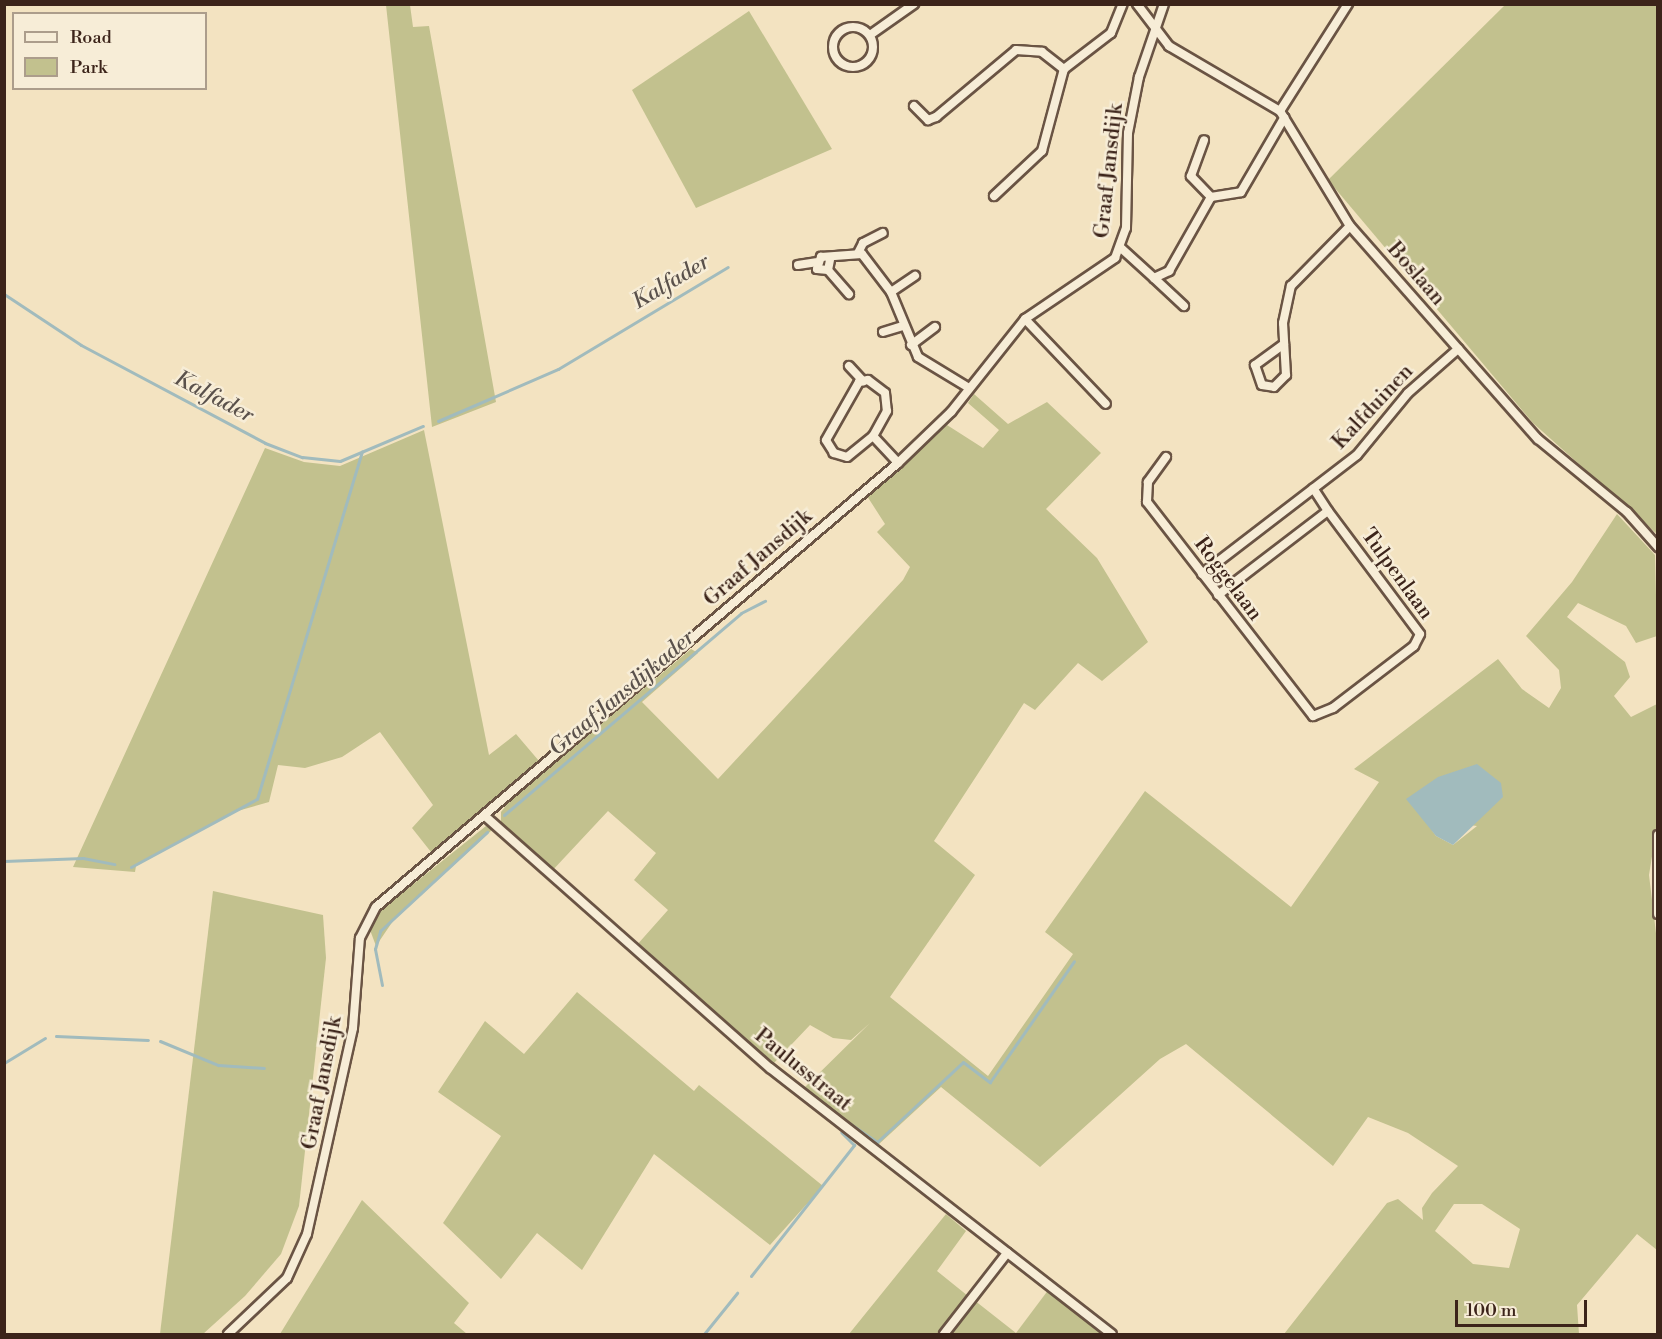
<!DOCTYPE html>
<style>
body{margin:0}
#map{position:relative;width:1662px;height:1339px;overflow:hidden;background:#f3e3c1;font-family:"Libre Bodoni",serif}
div>[style]{position:absolute}
.green>*{inset:0;background:#c2c18e}
.water>*{inset:0;background:#a1bbbd}
.stream>*{height:3px;margin:-1.5px;padding:0 1.5px;transform-origin:1.5px;border-radius:1.5px;background:#a1bbbd}
.roads{filter:drop-shadow(2px 0 #6a5444) drop-shadow(-2px 0 #6a5444) drop-shadow(0 2px #6a5444) drop-shadow(0 -2px #6a5444)}
.street>*{height:8px;margin:-4px;padding:0 4px;transform-origin:4px;border-radius:4px;background:#f7edd7}
.street>.ring{margin:-4px;padding:0;box-sizing:content-box;background:none;border:8px solid #f7edd7;border-radius:50%}
span{translate:-50% -50%;white-space:nowrap;text-align:center;line-height:1.15;-webkit-text-stroke:5px #f7edd7;paint-order:stroke}
.street-label{font-size:21px;color:#3c241a}
.water-label{font-size:22px;color:#5a514b;font-style:italic}
.frame{position:absolute;inset:0;border:6px solid #3c241a;pointer-events:none}
.legend{position:absolute;left:12px;top:12px;width:195px;height:78px;box-sizing:border-box;background:#f7edd7;border:2px solid #ac9d8b;margin:0;padding:8px 10px;list-style:none;font-size:18px;color:#3c241a}
.legend li{display:flex;align-items:center;gap:12px;height:30px}
.legend b{width:30px;border:2px solid #ac9d8b}
.scale{position:absolute;left:1455px;top:1300px;width:132px;height:27px;box-sizing:border-box;border:3px solid #3c241a;border-top:0;padding-left:8px;font-size:18px;line-height:21px;white-space:nowrap;color:#3c241a;-webkit-text-stroke:4px #f7edd7;paint-order:stroke}
</style>
<div id="map">
<div class="green">
<i style="clip-path:polygon(386px 5px,410px 5px,413px 27px,429px 26px,496px 402px,432px 427px)"></i>
<i style="clip-path:polygon(1505px 5px,1657px 5px,1657px 534px,1533px 423px,1328px 180px)"></i>
<i style="clip-path:polygon(749px 11px,832px 149px,696px 208px,632px 90px)"></i>
<i style="clip-path:polygon(evenodd,974px 394px,1008px 424px,1047px 402px,1101px 453px,1046px 509px,1097px 558px,1148px 642px,1102px 681px,1078px 663px,1035px 710px,1024px 703px,934px 841px,975px 875px,890px 997px,988px 1076px,1073px 954px,1045px 932px,1145px 791px,1291px 907px,1379px 782px,1354px 769px,1498px 659px,1522px 689px,1549px 708px,1561px 688px,1559px 670px,1526px 636px,1572px 582px,1617px 514px,1655px 555px,1657px 636px,1636px 643px,1626px 626px,1578px 603px,1567px 617px,1625px 662px,1630px 677px,1614px 696px,1631px 717px,1657px 704px,1658px 819px,1649px 875px,1658px 950px,1657px 1250px,1637px 1234px,1577px 1305px,1579px 1334px,1284px 1334px,1387px 1203px,1398px 1199px,1423px 1220px,1422px 1208px,1432px 1193px,1458px 1166px,1408px 1133px,1368px 1117px,1333px 1166px,1186px 1044px,1160px 1059px,1040px 1167px,941px 1087px,878px 1145px,803px 1089px,870px 1023px,851px 1040px,833px 1038px,810px 1025px,773px 1064px,636px 946px,668px 910px,634px 880px,656px 853px,608px 811px,551px 872px,501px 826px,501px 812px,512px 798px,691px 649px,698px 653px,642px 702px,718px 779px,903px 580px,910px 567px,877px 532px,885px 524px,867px 496px,947px 425px,983px 448px,999px 430px,968px 403px,974px 394px,1424px 819px,1477px 826px,1453px 845px,1436px 836px,1424px 819px,974px 394px,1454px 1204px,1482px 1204px,1520px 1229px,1509px 1268px,1473px 1264px,1435px 1231px,1454px 1204px)"></i>
<i style="clip-path:polygon(424px 430px,489px 755px,516px 734px,539px 761px,431px 852px,412px 828px,433px 805px,380px 732px,342px 757px,305px 768px,278px 765px,269px 802px,234px 812px,136px 866px,135px 872px,73px 867px,265px 448px,304px 462px,340px 466px)"></i>
<i style="clip-path:polygon(486px 826px,493px 829px,393px 921px,376px 946px,370px 930px,381px 910px)"></i>
<i style="clip-path:polygon(213px 891px,323px 915px,326px 958px,299px 1206px,281px 1254px,245px 1296px,203px 1334px,160px 1334px)"></i>
<i style="clip-path:polygon(577px 992px,694px 1091px,699px 1085px,823px 1186px,770px 1245px,654px 1154px,582px 1270px,537px 1233px,501px 1279px,443px 1223px,501px 1136px,438px 1092px,485px 1021px,524px 1054px)"></i>
<i style="clip-path:polygon(362px 1200px,469px 1303px,454px 1323px,467px 1334px,280px 1334px)"></i>
<i style="clip-path:polygon(946px 1214px,966px 1231px,937px 1271px,968px 1296px,938px 1334px,849px 1334px)"></i>
<i style="clip-path:polygon(1052px 1285px,1117px 1334px,948px 1334px,974px 1300px,1016px 1333px)"></i>
</div>
<div class="water">
<i style="clip-path:polygon(1477px 764px,1501px 783px,1503px 797px,1453px 845px,1436px 836px,1406px 799px,1438px 777px)"></i>
</div>
<div class="stream">
<i style="left:4px;top:294px;width:92px;rotate:33.5deg"></i>
<i style="left:81px;top:345px;width:208px;rotate:28deg"></i>
<i style="left:265px;top:443px;width:40px;rotate:21deg"></i>
<i style="left:302px;top:457px;width:38px;rotate:6deg"></i>
<i style="left:340px;top:461px;width:90px;rotate:-22.9deg"></i>
<i style="left:438px;top:421px;width:131px;rotate:-23.4deg"></i>
<i style="left:558px;top:369px;width:198px;rotate:-31deg"></i>
<i style="left:504px;top:815px;width:311px;rotate:-40.4deg"></i>
<i style="left:741px;top:613px;width:27px;rotate:-27deg"></i>
<i style="left:4px;top:861px;width:79px;rotate:-2.2deg"></i>
<i style="left:83px;top:858px;width:32px;rotate:11deg"></i>
<i style="left:131px;top:867px;width:143px;rotate:-28.4deg"></i>
<i style="left:257px;top:799px;width:363px;rotate:-73.2deg"></i>
<i style="left:382px;top:985px;width:37px;rotate:-101deg"></i>
<i style="left:375px;top:949px;width:19px;rotate:-74deg"></i>
<i style="left:380px;top:931px;width:146px;rotate:-42.8deg"></i>
<i style="left:56px;top:1036px;width:92px;rotate:2.5deg"></i>
<i style="left:160px;top:1041px;width:63px;rotate:22.5deg"></i>
<i style="left:218px;top:1065px;width:46px;rotate:3.7deg"></i>
<i style="left:4px;top:1063px;width:48px;rotate:-31.4deg"></i>
<i style="left:849px;top:1123px;width:34px;rotate:34deg"></i>
<i style="left:877px;top:1142px;width:117px;rotate:-42.9deg"></i>
<i style="left:963px;top:1062px;width:34px;rotate:37deg"></i>
<i style="left:990px;top:1082px;width:147px;rotate:-55.2deg"></i>
<i style="left:751px;top:1276px;width:167px;rotate:-51.8deg"></i>
<i style="left:854px;top:1145px;width:18px;rotate:-135deg"></i>
<i style="left:284px;top:1334px;width:1px"></i>
<i style="left:704px;top:1334px;width:53px;rotate:-51.2deg"></i>
</div>
<div class="roads">
<div class="street">
<i style="left:1137px;top:4px;width:53px;rotate:52.7deg"></i>
<i style="left:1169px;top:46px;width:129px;rotate:30.4deg"></i>
<i style="left:1280px;top:111px;width:135px;rotate:58.7deg"></i>
<i style="left:1350px;top:226px;width:284px;rotate:48.6deg"></i>
<i style="left:1538px;top:439px;width:115px;rotate:39.4deg"></i>
<i style="left:1627px;top:512px;width:47px;rotate:48.5deg"></i>
<i class="ring" style="left:833px;top:27px;width:32px;height:32px"></i>
<i style="left:870px;top:35px;width:54px;rotate:-35.2deg"></i>
<i style="left:914px;top:106px;width:20px;rotate:45deg"></i>
<i style="left:928px;top:120px;width:9px;rotate:-21deg"></i>
<i style="left:936px;top:117px;width:104px;rotate:-39.9deg"></i>
<i style="left:1016px;top:50px;width:26px;rotate:4deg"></i>
<i style="left:1042px;top:52px;width:28px;rotate:38deg"></i>
<i style="left:1280px;top:111px;width:127px;rotate:-57.6deg"></i>
<i style="left:994px;top:196px;width:66px;rotate:-43.2deg"></i>
<i style="left:1042px;top:151px;width:85px;rotate:-75deg"></i>
<i style="left:1064px;top:69px;width:59px;rotate:-37.5deg"></i>
<i style="left:1111px;top:33px;width:31px;rotate:-68deg"></i>
<i style="left:1211px;top:197px;width:30px;rotate:-9deg"></i>
<i style="left:1241px;top:192px;width:86px;rotate:-59.8deg"></i>
<i style="left:1121px;top:248px;width:45px;rotate:42.3deg"></i>
<i style="left:1154px;top:278px;width:17px;rotate:-25deg"></i>
<i style="left:1169px;top:271px;width:85px;rotate:-60.4deg"></i>
<i style="left:1211px;top:197px;width:29px;rotate:-134deg"></i>
<i style="left:1191px;top:176px;width:38px;rotate:-70deg"></i>
<i style="left:858px;top:253px;width:11px;rotate:-63deg"></i>
<i style="left:863px;top:243px;width:22px;rotate:-27deg"></i>
<i style="left:830px;top:260px;width:10px;rotate:101deg"></i>
<i style="left:828px;top:270px;width:11px;rotate:-175deg"></i>
<i style="left:817px;top:269px;width:13px;rotate:-72deg"></i>
<i style="left:821px;top:257px;width:41px;rotate:-4.2deg"></i>
<i style="left:862px;top:254px;width:48px;rotate:52.7deg"></i>
<i style="left:891px;top:292px;width:70px;rotate:67.4deg"></i>
<i style="left:918px;top:357px;width:60px;rotate:31.3deg"></i>
<i style="left:798px;top:265px;width:18px;rotate:-9deg"></i>
<i style="left:828px;top:270px;width:32px;rotate:49deg"></i>
<i style="left:1154px;top:278px;width:41px;rotate:43deg"></i>
<i style="left:891px;top:292px;width:29px;rotate:-34deg"></i>
<i style="left:1025px;top:319px;width:117px;rotate:46.4deg"></i>
<i style="left:883px;top:332px;width:21px;rotate:-17deg"></i>
<i style="left:1284px;top:344px;width:36px;rotate:144deg"></i>
<i style="left:1255px;top:365px;width:21px;rotate:71deg"></i>
<i style="left:1262px;top:385px;width:12px;rotate:9deg"></i>
<i style="left:1274px;top:387px;width:17px;rotate:-45deg"></i>
<i style="left:1286px;top:375px;width:52px;rotate:-93.3deg"></i>
<i style="left:1283px;top:323px;width:38px;rotate:-78deg"></i>
<i style="left:1291px;top:286px;width:84px;rotate:-45.5deg"></i>
<i style="left:911px;top:345px;width:30px;rotate:-37deg"></i>
<i style="left:849px;top:366px;width:21px;rotate:47deg"></i>
<i style="left:873px;top:436px;width:33px;rotate:141deg"></i>
<i style="left:847px;top:457px;width:14px;rotate:-163deg"></i>
<i style="left:834px;top:453px;width:15px;rotate:-122deg"></i>
<i style="left:826px;top:440px;width:67px;rotate:-60.4deg"></i>
<i style="left:859px;top:382px;width:9px;rotate:-13deg"></i>
<i style="left:868px;top:380px;width:21px;rotate:37deg"></i>
<i style="left:885px;top:393px;width:18px;rotate:84deg"></i>
<i style="left:887px;top:411px;width:29px;rotate:119deg"></i>
<i style="left:873px;top:436px;width:37px;rotate:47deg"></i>
<i style="left:1166px;top:457px;width:31px;rotate:126deg"></i>
<i style="left:1148px;top:482px;width:20px;rotate:93deg"></i>
<i style="left:1147px;top:502px;width:271px;rotate:52.2deg"></i>
<i style="left:1313px;top:716px;width:22px;rotate:-22deg"></i>
<i style="left:1333px;top:708px;width:102px;rotate:-37.4deg"></i>
<i style="left:1414px;top:646px;width:13px;rotate:-63deg"></i>
<i style="left:1420px;top:634px;width:154px;rotate:-126.8deg"></i>
<i style="left:1202px;top:574px;width:195px;rotate:-37.5deg"></i>
<i style="left:1357px;top:455px;width:80px;rotate:-50.6deg"></i>
<i style="left:1408px;top:393px;width:67px;rotate:-41.3deg"></i>
<i style="left:1218px;top:595px;width:138px;rotate:-37.4deg"></i>
<i style="left:1328px;top:511px;width:27px;rotate:-123deg"></i>
<i style="left:486px;top:817px;width:379px;rotate:41.5deg"></i>
<i style="left:770px;top:1068px;width:433px;rotate:37.9deg"></i>
<i style="left:1658px;top:835px;width:79px;rotate:90deg"></i>
<i style="left:228px;top:1334px;width:81px;rotate:-43.5deg"></i>
<i style="left:287px;top:1278px;width:48px;rotate:-65.6deg"></i>
<i style="left:307px;top:1234px;width:211px;rotate:-77.4deg"></i>
<i style="left:353px;top:1028px;width:90px;rotate:-85.6deg"></i>
<i style="left:360px;top:938px;width:35px;rotate:-63deg"></i>
<i style="left:376px;top:907px;width:685px;rotate:-40.38deg"></i>
<i style="left:898px;top:463px;width:74px;rotate:-43.9deg"></i>
<i style="left:951px;top:412px;width:119px;rotate:-51.5deg"></i>
<i style="left:1025px;top:319px;width:109px;rotate:-34.1deg"></i>
<i style="left:1115px;top:258px;width:32px;rotate:-70deg"></i>
<i style="left:1126px;top:228px;width:95px;rotate:-88.8deg"></i>
<i style="left:1128px;top:133px;width:57px;rotate:-78.9deg"></i>
<i style="left:1139px;top:77px;width:77px;rotate:-71.1deg"></i>
<i style="left:944px;top:1334px;width:103px;rotate:-52.1deg"></i>
</div>
</div>
<div class="street-label">
<span style="left:1109px;top:171px;rotate:-84deg">Graaf Jansdijk</span>
<span style="left:1416px;top:274px;rotate:49deg">Boslaan</span>
<span style="left:1373px;top:407px;rotate:-47deg">Kalfduinen</span>
<span style="left:758px;top:558px;rotate:-41deg">Graaf Jansdijk</span>
<span style="left:1397px;top:574px;rotate:54deg">Tulpenlaan</span>
<span style="left:1228px;top:579px;rotate:53deg">Roggelaan</span>
<span style="left:803px;top:1070px;rotate:39deg">Paulusstraat</span>
<span style="left:322px;top:1083px;rotate:-79deg">Graaf Jansdijk</span>
</div>
<div class="water-label">
<span style="left:671px;top:282px;rotate:-31deg">Kalfader</span>
<span style="left:214px;top:397px;rotate:28deg">Kalfader</span>
<span style="left:622px;top:693px;rotate:-40deg">Graaf Jansdijkader</span>
</div>
<div class="frame"></div>
<ul class="legend">
<li><b style="height:8px;background:#f7edd7"></b>Road</li>
<li><b style="height:16px;background:#c2c18e"></b>Park</li>
</ul>
<div class="scale">100 m</div>
</div>
